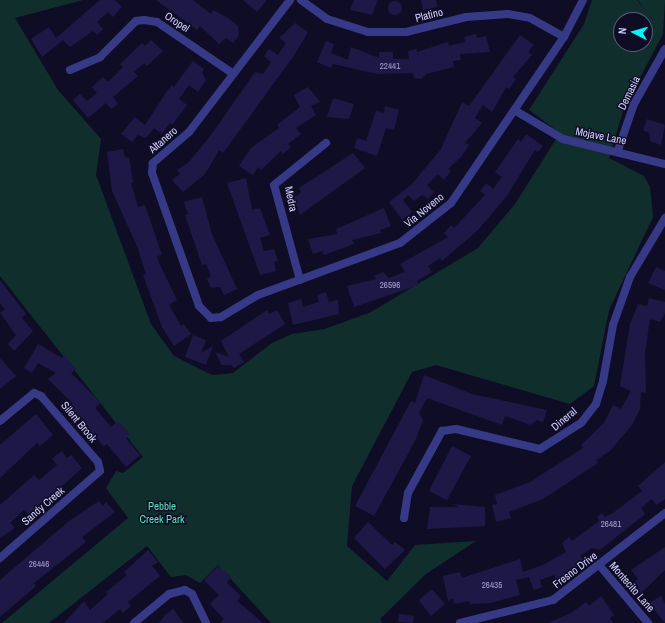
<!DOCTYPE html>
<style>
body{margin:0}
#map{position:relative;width:665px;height:623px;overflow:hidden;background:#0f0d25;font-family:"Archivo Narrow",sans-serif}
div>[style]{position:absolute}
.green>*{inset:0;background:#102f2c}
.building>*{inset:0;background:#1e1847}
.round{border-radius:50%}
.street>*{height:8px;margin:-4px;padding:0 4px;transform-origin:4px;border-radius:4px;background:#363a86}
span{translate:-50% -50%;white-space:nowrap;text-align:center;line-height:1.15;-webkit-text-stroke:3px #0f0d25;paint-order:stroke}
.number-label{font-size:9px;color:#a6a3d1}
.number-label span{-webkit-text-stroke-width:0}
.street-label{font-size:11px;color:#d3d1ff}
.park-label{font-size:11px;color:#57e5b6}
.north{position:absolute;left:613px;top:12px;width:40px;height:40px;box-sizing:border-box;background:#0f0d25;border:1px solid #5d5b7c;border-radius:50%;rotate:276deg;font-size:11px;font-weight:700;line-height:16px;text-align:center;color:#d3d1ff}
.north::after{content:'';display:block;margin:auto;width:14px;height:18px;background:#00f8fc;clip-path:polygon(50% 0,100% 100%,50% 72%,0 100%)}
</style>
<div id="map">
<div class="green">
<i style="clip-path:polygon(evenodd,0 0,83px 0,15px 18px,58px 90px,101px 139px,96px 175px,151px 324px,174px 356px,212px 375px,233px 373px,272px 343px,292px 334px,325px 329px,371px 312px,478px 248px,515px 204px,560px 133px,529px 110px,584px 24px,592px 0,637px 0,645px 10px,658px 10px,645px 10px,638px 0,665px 0,663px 34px,624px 108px,609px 158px,644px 176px,650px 187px,653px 217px,609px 310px,594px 386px,570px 404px,436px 365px,412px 372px,352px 486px,347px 546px,387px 581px,415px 545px,476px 541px,426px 574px,380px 619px,382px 623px,271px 623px,218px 565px,200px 583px,186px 575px,171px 577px,147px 546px,49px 623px,2px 623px,128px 518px,106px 488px,116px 471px,123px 473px,143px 457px,0 276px,0 0,621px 20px,645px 20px,645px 44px,621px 44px,621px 20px)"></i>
</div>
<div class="building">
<i style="clip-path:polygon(100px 0,115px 0,122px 7px,113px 17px,108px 12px,97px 22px,103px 29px,97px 35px,93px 31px,70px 47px,63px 40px,42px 57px,31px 39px,49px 27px,56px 38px)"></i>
<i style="clip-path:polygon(156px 0,193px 0,211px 14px,213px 10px,228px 18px,238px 26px,239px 35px,233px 43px,226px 38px,219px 44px,200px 26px,197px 30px)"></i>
<i style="clip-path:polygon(243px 0,267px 0,257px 12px)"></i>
<i style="clip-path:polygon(354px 0,378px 0,372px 15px,350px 10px)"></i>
<i style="clip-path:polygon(421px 0,436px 0,437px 7px,423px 10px)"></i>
<i class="round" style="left:388px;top:1px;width:14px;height:14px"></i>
<i style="clip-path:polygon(295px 23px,308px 32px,293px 57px,223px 153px,219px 150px,205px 174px,183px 192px,172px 180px,180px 174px,177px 170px,188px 163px,211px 135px,255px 72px,263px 74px,271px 62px,264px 56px,269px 49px,278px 55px,286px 43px,279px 38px)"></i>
<i style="clip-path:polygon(476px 34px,477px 38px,486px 36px,490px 52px,460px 54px,461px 60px,453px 61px,454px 67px,426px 74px,421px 79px,414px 78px,413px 73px,377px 74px,333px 64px,331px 68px,317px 62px,326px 41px,334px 44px,331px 53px,348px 60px,351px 47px,379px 58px,379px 52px,393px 52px,393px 59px,409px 59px,408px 51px,417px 49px,417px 52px,448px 42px,449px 46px,465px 42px,464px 37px)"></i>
<i style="clip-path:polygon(520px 35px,534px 45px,528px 52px,532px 55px,513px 77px,516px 79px,509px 89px,506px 87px,492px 112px,483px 105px,475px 118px,482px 123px,465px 143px,469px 145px,462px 156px,448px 169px,451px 171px,444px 180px,438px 174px,427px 185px,434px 192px,428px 199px,422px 195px,414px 201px,408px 195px,403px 200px,412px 212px,402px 220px,389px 202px,412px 184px,441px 149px,462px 102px,469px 106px)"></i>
<i style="clip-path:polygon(151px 40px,163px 51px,147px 66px,144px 63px,134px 72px,138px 76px,113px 97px,118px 104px,111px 109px,106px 103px,88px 118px,73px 100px,80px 94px,87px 101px,97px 93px,92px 87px,103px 77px,108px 82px,123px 67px,120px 64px,142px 43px,145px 46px)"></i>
<i style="clip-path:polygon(193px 61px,204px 69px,202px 73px,206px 80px,198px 92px,189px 85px,179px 99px,187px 105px,172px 125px,170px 123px,162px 134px,154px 128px,146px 138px,138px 135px,132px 142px,121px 134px,135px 117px,145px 125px,167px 91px,172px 85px,174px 87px)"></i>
<i style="clip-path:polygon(308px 87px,320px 102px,311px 106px,316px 115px,296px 128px,301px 134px,288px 144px,291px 147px,283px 154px,281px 151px,261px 170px,258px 167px,253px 175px,239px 166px,251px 148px,279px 128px,277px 125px,300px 107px,294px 95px)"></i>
<i style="clip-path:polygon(333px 98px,354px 104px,349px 119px,327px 117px)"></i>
<i style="clip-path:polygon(385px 106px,399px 110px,394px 130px,386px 128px,377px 156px,354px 148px,357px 138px,366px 141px,376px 111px,384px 113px)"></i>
<i style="clip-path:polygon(647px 119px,665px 125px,661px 145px,650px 141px,649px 133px,643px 130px)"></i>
<i style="clip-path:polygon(526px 134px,543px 146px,538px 152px,535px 150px,506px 197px,477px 231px,442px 261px,440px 258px,428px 266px,432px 272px,417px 281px,419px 285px,354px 307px,347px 286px,376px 279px,374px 276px,383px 272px,389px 278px,405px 272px,400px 264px,448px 237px,444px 233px,451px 225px,454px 228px,485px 195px,480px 191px,486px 183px,493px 189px,502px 177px,495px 172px,518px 139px,521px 142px)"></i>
<i style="clip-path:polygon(123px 149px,125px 158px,129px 157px,133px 182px,131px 183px,138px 207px,145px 205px,162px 255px,157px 256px,160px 265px,177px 300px,169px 305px,181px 326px,184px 324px,191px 334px,174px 346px,162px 327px,143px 275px,146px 274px,137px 246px,112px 191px,107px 152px)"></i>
<i style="clip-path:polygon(353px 153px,365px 168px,300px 215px,294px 198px,301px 192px,299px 188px)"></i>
<i style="clip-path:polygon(246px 178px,252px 210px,260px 208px,270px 235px,260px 238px,264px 251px,274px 249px,278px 261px,274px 262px,276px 271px,260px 275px,227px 183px)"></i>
<i style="clip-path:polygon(202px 197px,212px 234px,237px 289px,224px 295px,220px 287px,211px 288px,207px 279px,211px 276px,206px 264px,202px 265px,185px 215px,188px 214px,184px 202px)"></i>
<i style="clip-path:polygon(384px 208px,391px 226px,380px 230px,381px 233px,352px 240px,354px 244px,324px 255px,322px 251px,313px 254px,308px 239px,337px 234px,336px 229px)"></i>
<i style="clip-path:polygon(656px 267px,665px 271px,665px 290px,648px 283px)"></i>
<i style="clip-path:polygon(0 280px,26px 314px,22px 318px,33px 331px,14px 351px,8px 344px,16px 335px,0 313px,5px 309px,0 303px)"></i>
<i style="clip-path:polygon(326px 292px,329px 302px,338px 300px,339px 314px,293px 325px,288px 303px,301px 299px,303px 307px,319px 302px,317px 295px)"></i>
<i style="clip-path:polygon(649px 298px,665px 302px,665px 313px,660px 322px,650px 319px,645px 352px,646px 393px,641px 392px,640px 409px,632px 425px,610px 451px,596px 460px,598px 463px,543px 499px,509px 512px,511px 518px,496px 522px,492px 505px,497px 504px,495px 495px,530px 482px,583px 448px,581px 445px,604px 423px,613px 405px,621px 409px,631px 391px,620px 386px,630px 324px,638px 304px,647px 306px)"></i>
<i style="clip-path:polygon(267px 310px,269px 314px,277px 310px,285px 324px,239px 354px,244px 362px,234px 368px,231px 365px,222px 365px,215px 352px,229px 357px,221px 341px)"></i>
<i style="clip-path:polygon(193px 335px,206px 340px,201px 353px,213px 346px,206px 365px,185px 357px)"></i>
<i style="clip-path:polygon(38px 344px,62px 358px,64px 355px,76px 369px,71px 373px,101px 403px,95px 408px,111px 427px,118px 421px,130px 434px,126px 438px,140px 455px,126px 467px,107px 444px,104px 446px,95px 437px,69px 407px,73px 404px,48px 379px,56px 373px,38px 363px,32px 373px,24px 368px)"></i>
<i style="clip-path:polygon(0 358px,16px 376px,0 389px)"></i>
<i style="clip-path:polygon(424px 375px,472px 394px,547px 410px,543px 422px,537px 420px,531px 425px,505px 416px,502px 425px,427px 398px,419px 413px,423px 420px,415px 441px,374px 516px,355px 506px,411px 401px,415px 403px)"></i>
<i style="clip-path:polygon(36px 414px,53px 435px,40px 446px,37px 443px,0 478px,0 445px)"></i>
<i style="clip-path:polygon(452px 446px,471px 456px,447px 500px,429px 491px)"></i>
<i style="clip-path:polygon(62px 451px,67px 458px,71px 455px,82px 468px,29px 516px,24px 510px,10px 523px,15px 528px,0 538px,0 505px,34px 475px,39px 480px,57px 465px,52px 459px)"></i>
<i style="clip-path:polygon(665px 462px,665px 499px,656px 505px,652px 499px,641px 508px,645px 514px,600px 550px,592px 548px,580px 556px,585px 562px,572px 571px,556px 580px,554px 575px,540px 580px,542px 587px,534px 590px,529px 577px,516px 580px,520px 595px,491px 603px,470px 604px,469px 601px,454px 604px,453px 598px,448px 601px,443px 576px,460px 572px,462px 578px,520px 559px,523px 572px,543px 565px,566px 552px,562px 543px,569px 537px,572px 541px,599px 521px,597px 517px,602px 513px,605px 517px,613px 513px,638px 494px,642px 491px,638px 486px)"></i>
<i style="clip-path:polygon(99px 501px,103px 506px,106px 502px,115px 512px,82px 537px,86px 542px,34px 583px,36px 586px,0 617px,0 580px,69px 521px)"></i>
<i style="clip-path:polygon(454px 504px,485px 507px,485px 526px,427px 529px,430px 507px,459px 507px)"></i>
<i style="clip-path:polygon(368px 522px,392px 545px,395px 542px,405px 550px,385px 569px,354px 538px)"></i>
<i style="clip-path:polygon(665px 547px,665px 570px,640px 594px,632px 584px,638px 579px,631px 570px)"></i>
<i style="clip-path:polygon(148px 550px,158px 562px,152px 566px,160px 576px,128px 602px,131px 606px,123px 613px,120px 609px,103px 623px,64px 623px,84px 601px,90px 610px,108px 594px,106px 592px,127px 575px,124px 572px)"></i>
<i style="clip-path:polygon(218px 566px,231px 576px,227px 583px,241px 596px,237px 601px,263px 623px,220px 623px,224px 619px,210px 604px,219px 595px,204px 580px)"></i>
<i style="clip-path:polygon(432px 589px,445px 604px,431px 616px,419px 600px)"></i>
<i style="clip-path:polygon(601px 596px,614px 615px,610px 618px,613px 623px,548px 623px,571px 613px,586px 602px,589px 606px)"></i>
<i style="clip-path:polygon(661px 596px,665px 604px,665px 623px,649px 603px)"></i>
<i style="clip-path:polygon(173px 609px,184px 623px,159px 623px,165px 615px)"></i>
<i style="clip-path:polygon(399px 614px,414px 616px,413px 623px,398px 622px)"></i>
</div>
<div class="street">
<i style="left:290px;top:0;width:166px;rotate:127.4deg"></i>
<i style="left:189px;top:132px;width:48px;rotate:139.3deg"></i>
<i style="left:153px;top:163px;width:10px;rotate:96deg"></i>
<i style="left:152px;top:173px;width:141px;rotate:70.5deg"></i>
<i style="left:199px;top:306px;width:17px;rotate:45deg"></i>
<i style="left:211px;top:318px;width:10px;rotate:-6deg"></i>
<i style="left:221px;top:317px;width:43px;rotate:-30.7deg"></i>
<i style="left:258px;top:295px;width:151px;rotate:-20.1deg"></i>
<i style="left:400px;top:243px;width:65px;rotate:-38.1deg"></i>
<i style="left:451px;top:203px;width:201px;rotate:-55.8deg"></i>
<i style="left:564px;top:37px;width:42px;rotate:-62.8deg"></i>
<i style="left:301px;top:0;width:32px;rotate:36deg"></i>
<i style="left:327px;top:19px;width:43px;rotate:17.6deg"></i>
<i style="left:368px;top:32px;width:38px"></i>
<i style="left:406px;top:32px;width:62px;rotate:-14deg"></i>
<i style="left:466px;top:17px;width:42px;rotate:-4.1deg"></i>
<i style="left:508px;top:14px;width:22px;rotate:10deg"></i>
<i style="left:530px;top:18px;width:39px;rotate:29deg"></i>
<i style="left:70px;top:70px;width:33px;rotate:-23deg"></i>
<i style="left:100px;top:57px;width:51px;rotate:-45deg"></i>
<i style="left:136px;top:21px;width:8px;rotate:-7deg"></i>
<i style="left:144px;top:20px;width:13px;rotate:9deg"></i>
<i style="left:157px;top:22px;width:91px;rotate:34.2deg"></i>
<i style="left:516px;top:111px;width:55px;rotate:30.8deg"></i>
<i style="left:563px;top:139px;width:105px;rotate:13.8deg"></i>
<i style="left:618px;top:150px;width:49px;rotate:-70.8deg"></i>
<i style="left:634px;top:104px;width:63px;rotate:-60.6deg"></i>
<i style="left:300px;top:280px;width:98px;rotate:-105.3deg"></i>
<i style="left:274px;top:185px;width:67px;rotate:-38.9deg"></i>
<i style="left:0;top:421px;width:44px;rotate:-39.5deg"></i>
<i style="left:34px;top:393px;width:8px;rotate:23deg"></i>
<i style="left:41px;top:396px;width:87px;rotate:49.2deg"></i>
<i style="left:98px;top:462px;width:9px;rotate:77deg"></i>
<i style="left:100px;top:471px;width:133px;rotate:139deg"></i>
<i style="left:404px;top:518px;width:25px;rotate:-81deg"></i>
<i style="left:408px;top:493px;width:71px;rotate:-61.3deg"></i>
<i style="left:442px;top:431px;width:14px;rotate:-8deg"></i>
<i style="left:456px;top:429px;width:86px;rotate:13.4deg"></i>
<i style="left:540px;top:449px;width:49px;rotate:-32.4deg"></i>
<i style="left:581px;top:423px;width:24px;rotate:-52deg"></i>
<i style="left:596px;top:404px;width:24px;rotate:-73deg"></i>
<i style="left:603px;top:381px;width:57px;rotate:-79.9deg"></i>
<i style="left:613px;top:325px;width:51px;rotate:-70.5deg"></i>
<i style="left:630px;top:277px;width:69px;rotate:-59.3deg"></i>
<i style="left:600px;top:566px;width:75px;rotate:49.9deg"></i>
<i style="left:134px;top:623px;width:45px;rotate:-39.6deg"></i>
<i style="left:169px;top:594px;width:16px;rotate:-14deg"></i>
<i style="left:185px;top:590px;width:8px;rotate:30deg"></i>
<i style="left:192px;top:594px;width:32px;rotate:64deg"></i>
<i style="left:460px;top:623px;width:96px;rotate:-13.9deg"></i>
<i style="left:553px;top:600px;width:142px;rotate:-37.8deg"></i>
</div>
<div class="number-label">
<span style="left:390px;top:66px">22441</span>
<span style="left:390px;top:285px">26596</span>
<span style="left:611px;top:524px">26481</span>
<span style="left:39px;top:564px">26446</span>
<span style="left:492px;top:585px">26435</span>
</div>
<div class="street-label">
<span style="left:429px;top:15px;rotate:-14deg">Platino</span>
<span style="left:177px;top:22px;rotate:33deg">Oropel</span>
<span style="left:629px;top:93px;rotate:-64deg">Demasia</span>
<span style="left:601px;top:136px;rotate:11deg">Mojave Lane</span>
<span style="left:163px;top:140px;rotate:-41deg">Altanero</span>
<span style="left:291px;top:199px;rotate:78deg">Medra</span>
<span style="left:424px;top:210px;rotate:-39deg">Via Noveno</span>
<span style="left:564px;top:419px;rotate:-40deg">Dineral</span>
<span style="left:79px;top:422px;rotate:50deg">Silent Brook</span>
<span style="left:43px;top:506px;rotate:-41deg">Sandy Creek</span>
<span style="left:575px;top:570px;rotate:-37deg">Fresno Drive</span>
<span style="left:632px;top:587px;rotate:49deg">Montecito Lane</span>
</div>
<div class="park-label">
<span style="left:162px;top:513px">Pebble<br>Creek Park</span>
</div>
<div class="north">N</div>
</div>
